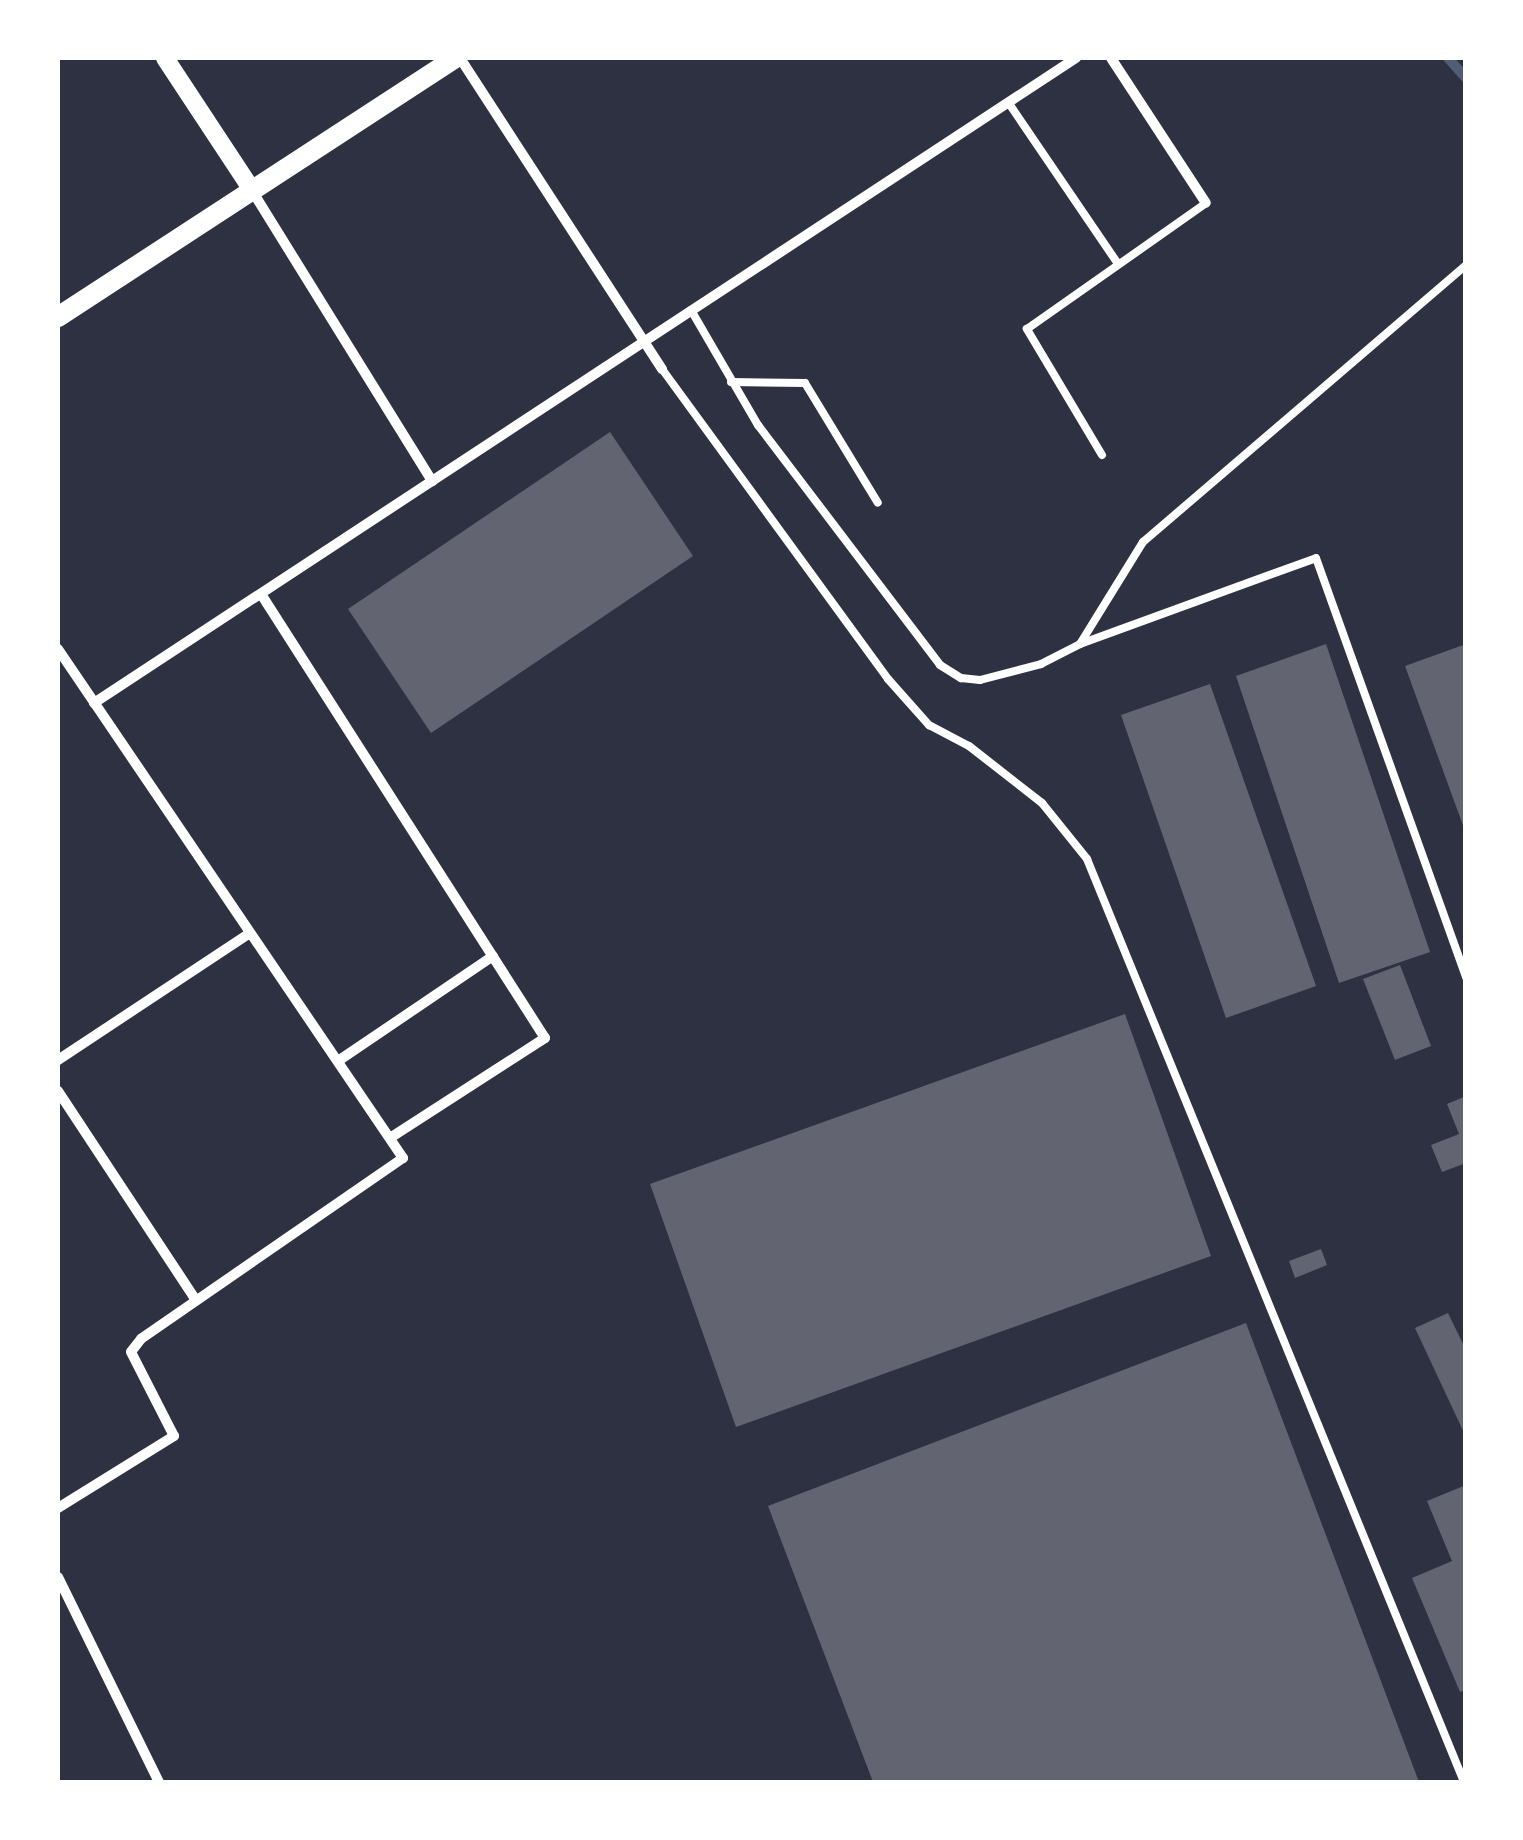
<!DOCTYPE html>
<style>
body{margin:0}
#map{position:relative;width:1523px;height:1840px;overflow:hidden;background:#2d3142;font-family:"Source Sans 3",sans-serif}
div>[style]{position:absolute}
.stream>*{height:10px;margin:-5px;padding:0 5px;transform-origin:5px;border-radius:5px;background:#4f5d75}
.building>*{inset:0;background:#626471}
.service>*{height:8px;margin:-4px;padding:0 4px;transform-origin:4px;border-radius:4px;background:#fff}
.minor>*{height:10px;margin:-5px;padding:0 5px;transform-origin:5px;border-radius:5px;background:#fff}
.tertiary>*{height:18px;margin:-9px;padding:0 9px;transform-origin:9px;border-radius:9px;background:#fff}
.secondary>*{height:20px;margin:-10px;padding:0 10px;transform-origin:10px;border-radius:10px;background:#fff}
span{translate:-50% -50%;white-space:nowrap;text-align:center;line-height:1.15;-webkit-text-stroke:9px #fff;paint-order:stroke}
.frame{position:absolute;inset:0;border:60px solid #fff;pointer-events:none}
</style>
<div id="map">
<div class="stream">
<i style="left:1448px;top:58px;width:27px;rotate:48deg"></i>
</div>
<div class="building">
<i style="clip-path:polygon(610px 432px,693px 556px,431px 733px,348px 609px)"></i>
<i style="clip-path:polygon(1326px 644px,1430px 952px,1339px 983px,1236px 676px)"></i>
<i style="clip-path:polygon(1466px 644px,1466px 831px,1465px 831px,1405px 666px)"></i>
<i style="clip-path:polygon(1210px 684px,1316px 986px,1226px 1018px,1121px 715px)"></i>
<i style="clip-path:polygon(1400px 965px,1431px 1046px,1395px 1060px,1363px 979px)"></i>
<i style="clip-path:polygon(1125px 1014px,1211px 1256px,736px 1427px,650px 1184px)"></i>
<i style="clip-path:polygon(1466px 1096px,1466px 1163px,1442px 1172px,1431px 1145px,1459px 1134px,1447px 1104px)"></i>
<i style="clip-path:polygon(1321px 1249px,1327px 1265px,1295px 1278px,1289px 1261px)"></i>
<i style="clip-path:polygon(1448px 1313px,1466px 1350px,1466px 1437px,1415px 1328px)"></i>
<i style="clip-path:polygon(1246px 1323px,1419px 1782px,873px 1782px,768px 1506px)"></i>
<i style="clip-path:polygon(1466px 1485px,1466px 1690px,1460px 1692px,1412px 1578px,1452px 1561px,1427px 1501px)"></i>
</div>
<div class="service">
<i style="left:1008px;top:102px;width:196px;rotate:55.8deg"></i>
<i style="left:691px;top:310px;width:133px;rotate:59.8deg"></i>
<i style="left:758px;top:425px;width:301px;rotate:52.8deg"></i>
<i style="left:940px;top:665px;width:25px;rotate:32deg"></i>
<i style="left:961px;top:678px;width:19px;rotate:6deg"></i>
<i style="left:980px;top:680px;width:63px;rotate:-14.7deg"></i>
<i style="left:1041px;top:664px;width:44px;rotate:-27.1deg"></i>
<i style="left:1080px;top:644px;width:120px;rotate:-58.3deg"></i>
<i style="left:1143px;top:542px;width:426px;rotate:-40.6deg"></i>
<i style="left:662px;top:369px;width:384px;rotate:53.9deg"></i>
<i style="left:888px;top:679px;width:62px;rotate:48.3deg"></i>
<i style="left:929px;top:725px;width:45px;rotate:27.7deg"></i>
<i style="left:969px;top:746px;width:93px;rotate:38deg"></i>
<i style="left:1042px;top:803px;width:72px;rotate:51.2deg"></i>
<i style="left:1087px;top:859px;width:997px;rotate:67.78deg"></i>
<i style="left:731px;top:382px;width:74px;rotate:0.8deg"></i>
<i style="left:805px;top:383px;width:140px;rotate:58.7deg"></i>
<i style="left:1102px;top:455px;width:147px;rotate:-120.8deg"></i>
<i style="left:1027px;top:329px;width:219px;rotate:-35.1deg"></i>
<i style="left:1080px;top:644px;width:251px;rotate:-20deg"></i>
<i style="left:1316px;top:558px;width:446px;rotate:70.3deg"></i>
</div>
<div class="minor">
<i style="left:460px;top:58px;width:371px;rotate:57deg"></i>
<i style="left:1111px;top:58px;width:173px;rotate:56.8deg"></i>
<i style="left:251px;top:189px;width:344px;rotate:58.2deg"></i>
<i style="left:261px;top:594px;width:527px;rotate:57.4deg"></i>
<i style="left:545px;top:1038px;width:184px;rotate:147.2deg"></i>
<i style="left:58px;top:649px;width:615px;rotate:55.87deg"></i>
<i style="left:403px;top:1158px;width:318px;rotate:145.4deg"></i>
<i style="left:141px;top:1339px;width:16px;rotate:128deg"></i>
<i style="left:131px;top:1352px;width:94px;rotate:62.9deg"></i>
<i style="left:174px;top:1436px;width:137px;rotate:148.2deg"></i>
<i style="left:94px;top:703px;width:1175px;rotate:-33.3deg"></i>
<i style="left:58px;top:1060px;width:230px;rotate:-33.5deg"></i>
<i style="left:338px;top:1061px;width:187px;rotate:-34.1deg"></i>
<i style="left:58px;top:1091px;width:250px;rotate:56.6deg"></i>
<i style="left:58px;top:1577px;width:229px;rotate:63.8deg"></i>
</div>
<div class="tertiary">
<i style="left:165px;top:58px;width:154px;rotate:56.6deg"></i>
</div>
<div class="secondary">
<i style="left:58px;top:317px;width:475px;rotate:-33.1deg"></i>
</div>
<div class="frame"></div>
</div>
